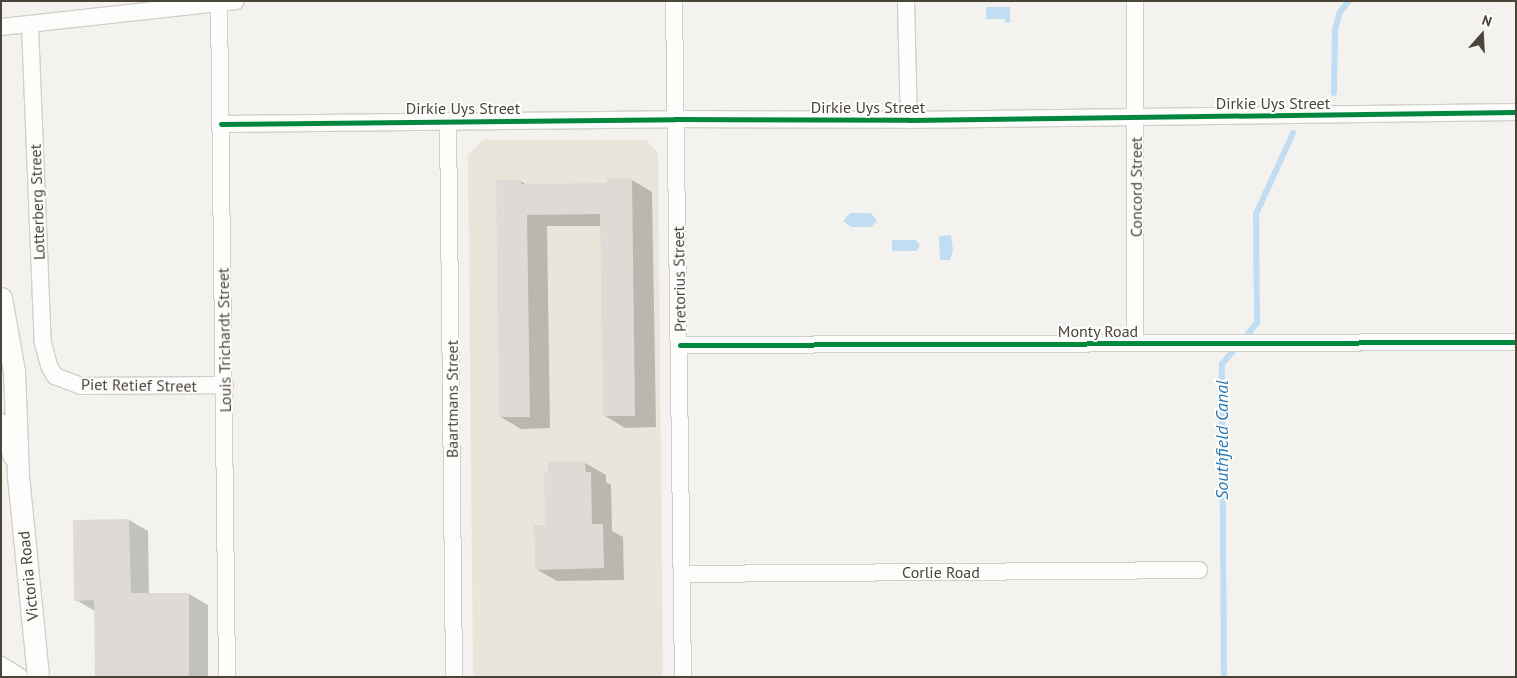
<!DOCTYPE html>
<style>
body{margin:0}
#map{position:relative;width:1517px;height:678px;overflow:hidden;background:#f4f2ee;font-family:"PT Sans",sans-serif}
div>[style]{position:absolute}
.education>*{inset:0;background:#eae5da}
.water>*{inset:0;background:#c0ddf1}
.shadow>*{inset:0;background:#0003}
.stream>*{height:6px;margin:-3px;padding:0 3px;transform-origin:3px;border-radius:3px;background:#c0ddf1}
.building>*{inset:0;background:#dedbd6}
.roads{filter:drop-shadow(1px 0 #d2d0cb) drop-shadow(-1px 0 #d2d0cb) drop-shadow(0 1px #d2d0cb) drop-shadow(0 -1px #d2d0cb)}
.minor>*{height:16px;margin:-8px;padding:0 8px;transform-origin:8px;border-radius:8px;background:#fdfdfc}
.tertiary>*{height:21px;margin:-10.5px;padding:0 10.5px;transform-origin:10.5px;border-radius:10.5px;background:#fdfdfc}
.cycleway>*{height:5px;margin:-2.5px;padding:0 2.5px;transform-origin:2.5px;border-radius:2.5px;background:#00873e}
span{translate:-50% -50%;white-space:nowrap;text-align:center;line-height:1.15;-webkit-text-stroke:4px #fff;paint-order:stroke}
.street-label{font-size:16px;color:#4b4439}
.water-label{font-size:18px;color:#2e7ab2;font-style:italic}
.frame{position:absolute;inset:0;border:2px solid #4b4439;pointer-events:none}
.north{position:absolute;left:1457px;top:10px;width:50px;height:50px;-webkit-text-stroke:4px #fff;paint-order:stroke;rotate:19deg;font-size:14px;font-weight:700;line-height:20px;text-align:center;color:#4b4439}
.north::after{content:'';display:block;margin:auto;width:18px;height:22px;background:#4b4439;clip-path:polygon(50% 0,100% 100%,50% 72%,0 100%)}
</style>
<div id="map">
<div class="education">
<i style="clip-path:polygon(483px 140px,646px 140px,658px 153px,663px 677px,473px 677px,468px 155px)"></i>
</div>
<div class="water">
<i style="clip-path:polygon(986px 7px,1010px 7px,1010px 23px,1005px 22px,1005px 19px,986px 19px)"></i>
<i style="clip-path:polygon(850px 213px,871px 213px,877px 221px,871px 227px,851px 227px,843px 221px)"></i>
<i style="clip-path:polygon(951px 235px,953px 251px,950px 260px,940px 260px,939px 236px)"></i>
<i style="clip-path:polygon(892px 240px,916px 240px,920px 246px,916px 251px,892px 251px)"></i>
</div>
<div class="shadow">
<i style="clip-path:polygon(632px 180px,652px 192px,656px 427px,625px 428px,605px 416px,602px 226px,547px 226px,550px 428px,521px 429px,501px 417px,520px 181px,527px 185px,608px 184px)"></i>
<i style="clip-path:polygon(585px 463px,606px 475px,606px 482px,611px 485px,612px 531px,623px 537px,624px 580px,557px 581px,536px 569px,546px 526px)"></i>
<i style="clip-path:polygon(129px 520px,148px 531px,149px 594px,189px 594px,208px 605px,208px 677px,96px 677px,95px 611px,76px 600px,74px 521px)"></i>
</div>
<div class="stream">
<i style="left:1334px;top:93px;width:64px;rotate:-89.1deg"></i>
<i style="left:1335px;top:29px;width:18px;rotate:-74deg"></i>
<i style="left:1340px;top:12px;width:14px;rotate:-51deg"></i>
<i style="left:1224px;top:677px;width:313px;rotate:-90.4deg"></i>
<i style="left:1222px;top:364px;width:54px;rotate:-49.5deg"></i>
<i style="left:1257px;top:323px;width:109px;rotate:-90.5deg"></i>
<i style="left:1256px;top:214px;width:89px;rotate:-65.4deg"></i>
</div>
<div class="building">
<i style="clip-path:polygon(607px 178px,632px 178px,635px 416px,603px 416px,600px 214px,527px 215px,530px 417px,499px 417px,496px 180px,521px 180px,521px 184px,607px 183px)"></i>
<i style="clip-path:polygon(548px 462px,585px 462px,586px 472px,591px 472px,592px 524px,603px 524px,604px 568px,535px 570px,534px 525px,545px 525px,544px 473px,548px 473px)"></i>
<i style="clip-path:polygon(129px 519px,131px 593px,189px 593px,189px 677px,95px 677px,94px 600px,74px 601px,73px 520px)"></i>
</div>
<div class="roads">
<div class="minor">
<i style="left:674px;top:1px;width:676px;rotate:89.24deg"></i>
<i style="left:906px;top:1px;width:119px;rotate:88.6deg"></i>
<i style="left:219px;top:3px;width:674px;rotate:89.32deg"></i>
<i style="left:30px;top:26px;width:317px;rotate:87.7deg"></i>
<i style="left:43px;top:343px;width:24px;rotate:75deg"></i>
<i style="left:49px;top:366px;width:12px;rotate:59deg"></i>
<i style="left:55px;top:376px;width:28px;rotate:21deg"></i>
<i style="left:81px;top:386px;width:144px;rotate:-0.4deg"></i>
<i style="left:1px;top:27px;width:236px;rotate:-6.3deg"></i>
<i style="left:448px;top:121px;width:556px;rotate:89.38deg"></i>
<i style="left:221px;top:124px;width:454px;rotate:-0.6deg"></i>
<i style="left:675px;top:119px;width:234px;rotate:0.2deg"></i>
<i style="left:909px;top:120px;width:607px;rotate:-0.76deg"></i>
<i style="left:1135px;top:343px;width:342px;rotate:-90deg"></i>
<i style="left:680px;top:345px;width:836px;rotate:-0.21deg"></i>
<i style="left:1px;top:422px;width:37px;rotate:73deg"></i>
<i style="left:682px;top:574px;width:517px;rotate:-0.44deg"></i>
<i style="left:1px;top:665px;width:22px;rotate:32deg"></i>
</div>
<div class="tertiary">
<i style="left:1px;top:298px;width:74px;rotate:79.9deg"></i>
<i style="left:14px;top:371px;width:105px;rotate:87.8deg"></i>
<i style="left:18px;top:476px;width:202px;rotate:84.3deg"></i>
</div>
</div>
<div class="cycleway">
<i style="left:221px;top:124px;width:454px;rotate:-0.6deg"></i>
<i style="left:675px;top:119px;width:234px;rotate:0.2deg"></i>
<i style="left:909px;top:120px;width:607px;rotate:-0.76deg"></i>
<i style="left:680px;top:345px;width:836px;rotate:-0.21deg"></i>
</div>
<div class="street-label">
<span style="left:1273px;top:103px">Dirkie Uys Street</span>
<span style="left:868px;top:107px">Dirkie Uys Street</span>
<span style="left:463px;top:108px">Dirkie Uys Street</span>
<span style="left:1136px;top:187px;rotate:-90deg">Concord Street</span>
<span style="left:37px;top:202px;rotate:-92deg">Lotterberg Street</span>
<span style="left:679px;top:279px;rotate:-91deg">Pretorius Street</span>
<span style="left:1098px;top:331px">Monty Road</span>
<span style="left:224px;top:340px;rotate:-91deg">Louis Trichardt Street</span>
<span style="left:139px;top:385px;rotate:1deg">Piet Retief Street</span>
<span style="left:452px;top:399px;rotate:-90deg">Baartmans Street</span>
<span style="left:941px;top:572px">Corlie Road</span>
<span style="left:28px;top:576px;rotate:-96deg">Victoria Road</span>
</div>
<div class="water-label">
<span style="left:1222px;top:440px;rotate:-90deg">Southfield Canal</span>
</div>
<div class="frame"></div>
<div class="north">N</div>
</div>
